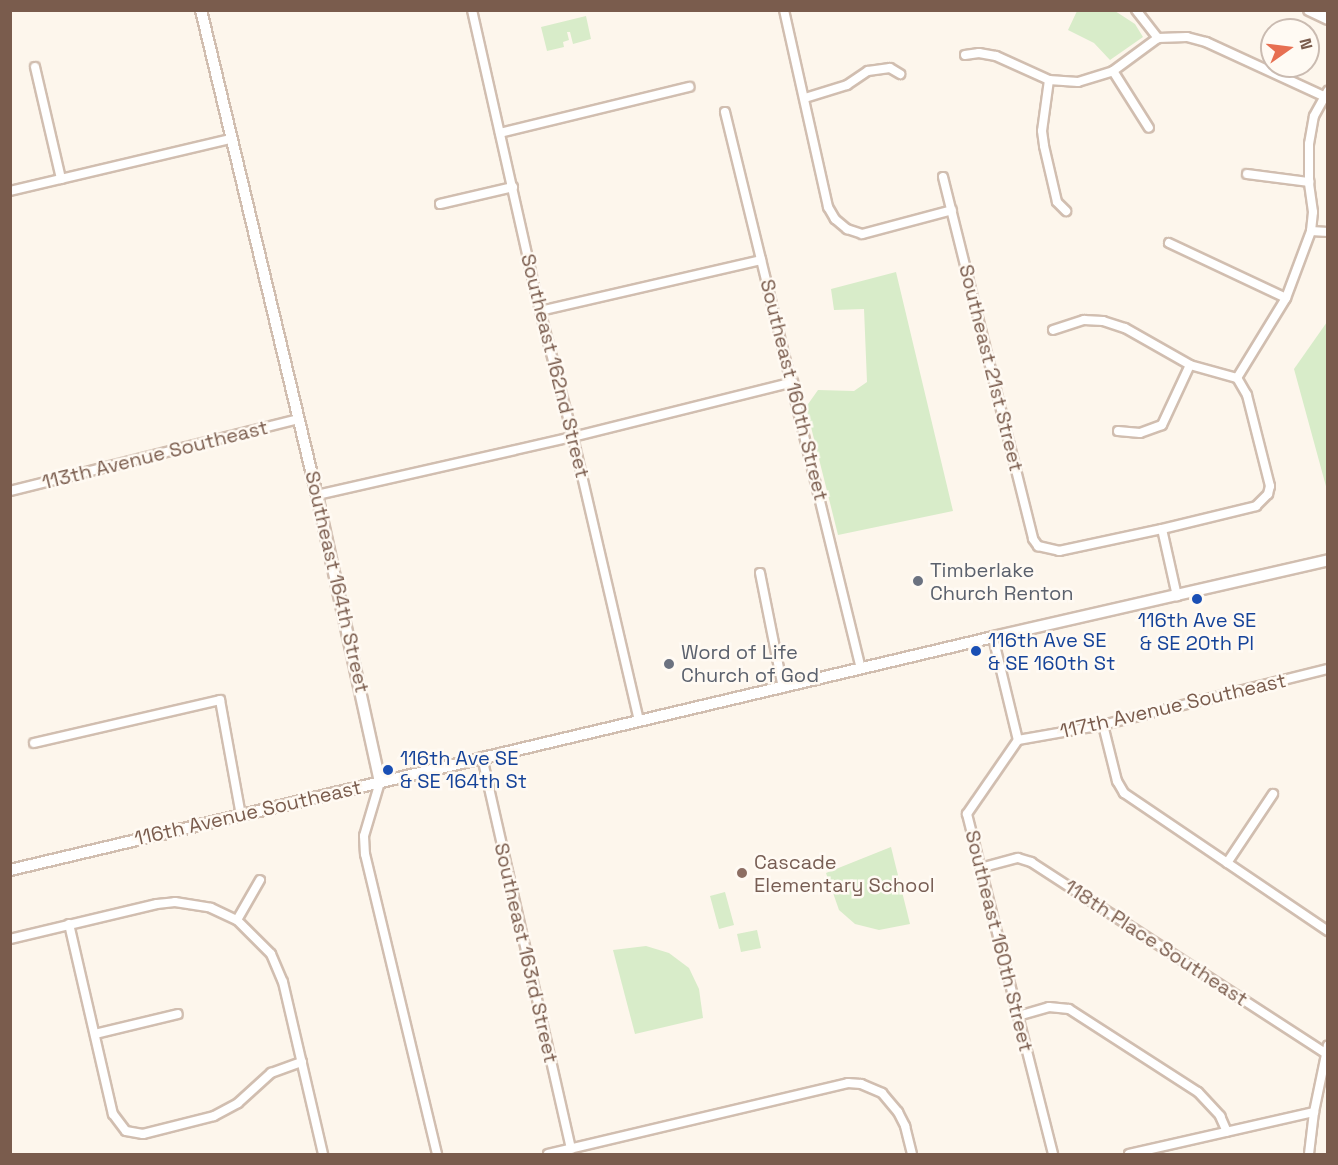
<!DOCTYPE html>
<style>
body{margin:0}
#map{position:relative;width:1338px;height:1165px;overflow:hidden;background:#fdf6ec;font-family:"Space Grotesk",sans-serif}
div>[style]{position:absolute}
.green>*{inset:0;background:#d8ecc9}
.roads{filter:drop-shadow(2px 0 #d1beb0) drop-shadow(-2px 0 #d1beb0) drop-shadow(0 2px #d1beb0) drop-shadow(0 -2px #d1beb0)}
.street>*{height:8px;margin:-4px;padding:0 4px;transform-origin:4px;border-radius:4px;background:#fff}
.secondary>*{height:10px;margin:-5px;padding:0 5px;transform-origin:5px;border-radius:5px;background:#fff}
.dots>*{width:16px;height:16px;translate:-50% -50%;box-sizing:border-box;border:3px solid #fffaf3;border-radius:50%}
span{translate:-50% -50%;white-space:nowrap;text-align:center;line-height:1.15;-webkit-text-stroke:5px #fffaf3;paint-order:stroke}
.street-label{font-size:20px;color:#7a5c4d}
.worship-label{font-size:20px;color:#5b616d}
.left{translate:0 -50%;text-align:left}
.transit-label{font-size:20px;color:#164399}
.education-label{font-size:20px;color:#785e54}
.frame{position:absolute;inset:0;border:12px solid #7a5c4d;pointer-events:none}
.north{position:absolute;left:1260px;top:18px;width:60px;height:60px;box-sizing:border-box;background:#fffaf3;border:2px solid #cabbb1;border-radius:50%;rotate:76deg;font-size:16px;font-weight:700;line-height:24px;text-align:center;color:#7a5c4d}
.north::after{content:'';display:block;margin:auto;width:21px;height:27px;background:#e76f51;clip-path:polygon(50% 0,100% 100%,50% 72%,0 100%)}
</style>
<div id="map">
<div class="green">
<i style="clip-path:polygon(1077px 11px,1115px 11px,1135px 24px,1143px 37px,1110px 60px,1094px 43px,1068px 30px)"></i>
<i style="clip-path:polygon(586px 16px,591px 39px,573px 44px,570px 32px,567px 32px,569px 40px,563px 42px,564px 47px,547px 51px,541px 27px)"></i>
<i style="clip-path:polygon(896px 272px,953px 511px,838px 535px,806px 407px,818px 390px,854px 391px,867px 382px,864px 309px,834px 310px,831px 289px)"></i>
<i style="clip-path:polygon(1327px 322px,1327px 490px,1294px 369px)"></i>
<i style="clip-path:polygon(891px 847px,910px 924px,879px 930px,855px 924px,839px 910px,826px 873px)"></i>
<i style="clip-path:polygon(725px 892px,734px 925px,719px 929px,710px 896px)"></i>
<i style="clip-path:polygon(757px 930px,761px 948px,741px 952px,737px 934px)"></i>
<i style="clip-path:polygon(646px 946px,669px 953px,689px 968px,699px 989px,703px 1018px,635px 1034px,613px 950px)"></i>
</div>
<div class="roads">
<div class="street">
<i style="left:472px;top:10px;width:309px;rotate:77.3deg"></i>
<i style="left:540px;top:311px;width:130px;rotate:75.3deg"></i>
<i style="left:573px;top:437px;width:292px;rotate:76.9deg"></i>
<i style="left:784px;top:10px;width:202px;rotate:77.4deg"></i>
<i style="left:828px;top:207px;width:14px;rotate:60deg"></i>
<i style="left:835px;top:219px;width:16px;rotate:40deg"></i>
<i style="left:847px;top:229px;width:16px;rotate:18deg"></i>
<i style="left:862px;top:234px;width:93px;rotate:-14.9deg"></i>
<i style="left:1136px;top:10px;width:36px;rotate:52deg"></i>
<i style="left:965px;top:55px;width:14px;rotate:-8deg"></i>
<i style="left:979px;top:53px;width:17px;rotate:10deg"></i>
<i style="left:996px;top:56px;width:58px;rotate:24.4deg"></i>
<i style="left:1049px;top:80px;width:29px;rotate:4deg"></i>
<i style="left:1078px;top:82px;width:37px;rotate:-17deg"></i>
<i style="left:1113px;top:71px;width:56px;rotate:-36.3deg"></i>
<i style="left:1158px;top:38px;width:29px;rotate:-2deg"></i>
<i style="left:1187px;top:37px;width:20px;rotate:15deg"></i>
<i style="left:1206px;top:42px;width:134px;rotate:24.7deg"></i>
<i style="left:35px;top:67px;width:115px;rotate:76.9deg"></i>
<i style="left:1113px;top:71px;width:67px;rotate:57.7deg"></i>
<i style="left:1049px;top:80px;width:51px;rotate:97.8deg"></i>
<i style="left:1042px;top:131px;width:15px;rotate:82deg"></i>
<i style="left:1044px;top:146px;width:57px;rotate:76.9deg"></i>
<i style="left:1057px;top:202px;width:13px;rotate:45deg"></i>
<i style="left:805px;top:98px;width:44px;rotate:-17.2deg"></i>
<i style="left:847px;top:85px;width:25px;rotate:-34deg"></i>
<i style="left:868px;top:71px;width:22px;rotate:-8deg"></i>
<i style="left:890px;top:68px;width:12px;rotate:31deg"></i>
<i style="left:725px;top:112px;width:573px;rotate:76.28deg"></i>
<i style="left:500px;top:133px;width:195px;rotate:-13.7deg"></i>
<i style="left:1247px;top:174px;width:63px;rotate:7.4deg"></i>
<i style="left:943px;top:177px;width:373px;rotate:76deg"></i>
<i style="left:1033px;top:539px;width:9px;rotate:54deg"></i>
<i style="left:1038px;top:546px;width:22px;rotate:13deg"></i>
<i style="left:1059px;top:551px;width:105px;rotate:-12.1deg"></i>
<i style="left:1162px;top:529px;width:97px;rotate:-13.7deg"></i>
<i style="left:1256px;top:506px;width:17px;rotate:-45deg"></i>
<i style="left:1268px;top:494px;width:8px;rotate:-76deg"></i>
<i style="left:1270px;top:486px;width:94px;rotate:-104.2deg"></i>
<i style="left:1247px;top:395px;width:20px;rotate:-120deg"></i>
<i style="left:1237px;top:378px;width:94px;rotate:-58.5deg"></i>
<i style="left:1286px;top:298px;width:72px;rotate:-69.5deg"></i>
<i style="left:1311px;top:231px;width:19px;rotate:-84deg"></i>
<i style="left:1313px;top:212px;width:30px;rotate:-98deg"></i>
<i style="left:1309px;top:182px;width:38px;rotate:-90deg"></i>
<i style="left:1309px;top:144px;width:28px;rotate:-80deg"></i>
<i style="left:1314px;top:116px;width:29px;rotate:-61deg"></i>
<i style="left:10px;top:191px;width:226px;rotate:-13.3deg"></i>
<i style="left:440px;top:204px;width:75px;rotate:-13.1deg"></i>
<i style="left:1311px;top:231px;width:17px;rotate:3deg"></i>
<i style="left:1169px;top:243px;width:129px;rotate:25.2deg"></i>
<i style="left:540px;top:311px;width:227px;rotate:-13deg"></i>
<i style="left:1053px;top:330px;width:33px;rotate:-18deg"></i>
<i style="left:1084px;top:320px;width:19px;rotate:3deg"></i>
<i style="left:1103px;top:321px;width:23px;rotate:18deg"></i>
<i style="left:1125px;top:328px;width:75px;rotate:29.6deg"></i>
<i style="left:1190px;top:365px;width:49px;rotate:15.5deg"></i>
<i style="left:1118px;top:431px;width:22px;rotate:5deg"></i>
<i style="left:1140px;top:433px;width:23px;rotate:-20deg"></i>
<i style="left:1162px;top:425px;width:66px;rotate:-65deg"></i>
<i style="left:10px;top:491px;width:298px;rotate:-14deg"></i>
<i style="left:317px;top:495px;width:262px;rotate:-12.8deg"></i>
<i style="left:573px;top:437px;width:227px;rotate:-14deg"></i>
<i style="left:1162px;top:529px;width:69px;rotate:77.4deg"></i>
<i style="left:760px;top:573px;width:117px;rotate:78.7deg"></i>
<i style="left:993px;top:637px;width:106px;rotate:76.4deg"></i>
<i style="left:1018px;top:740px;width:90px;rotate:124.6deg"></i>
<i style="left:967px;top:814px;width:351px;rotate:75.8deg"></i>
<i style="left:1103px;top:725px;width:58px;rotate:76deg"></i>
<i style="left:1117px;top:781px;width:14px;rotate:60deg"></i>
<i style="left:1124px;top:793px;width:246px;rotate:34.1deg"></i>
<i style="left:1018px;top:740px;width:86px;rotate:-10deg"></i>
<i style="left:1103px;top:725px;width:232px;rotate:-14deg"></i>
<i style="left:34px;top:743px;width:191px;rotate:-13deg"></i>
<i style="left:220px;top:700px;width:117px;rotate:79.7deg"></i>
<i style="left:482px;top:757px;width:402px;rotate:77.2deg"></i>
<i style="left:380px;top:782px;width:56px;rotate:106.5deg"></i>
<i style="left:364px;top:836px;width:18px;rotate:87deg"></i>
<i style="left:365px;top:854px;width:309px;rotate:76.5deg"></i>
<i style="left:1227px;top:863px;width:83px;rotate:-56.3deg"></i>
<i style="left:980px;top:868px;width:39px;rotate:-15deg"></i>
<i style="left:1018px;top:858px;width:14px;rotate:17deg"></i>
<i style="left:1031px;top:862px;width:351px;rotate:33deg"></i>
<i style="left:237px;top:920px;width:46px;rotate:-60.1deg"></i>
<i style="left:69px;top:924px;width:195px;rotate:77deg"></i>
<i style="left:113px;top:1114px;width:21px;rotate:53deg"></i>
<i style="left:126px;top:1131px;width:17px;rotate:10deg"></i>
<i style="left:143px;top:1134px;width:73px;rotate:-14.2deg"></i>
<i style="left:214px;top:1116px;width:27px;rotate:-28deg"></i>
<i style="left:238px;top:1103px;width:45px;rotate:-42.3deg"></i>
<i style="left:271px;top:1073px;width:33px;rotate:-20deg"></i>
<i style="left:10px;top:939px;width:151px;rotate:-13.4deg"></i>
<i style="left:157px;top:904px;width:18px;rotate:-6deg"></i>
<i style="left:175px;top:902px;width:36px;rotate:9deg"></i>
<i style="left:211px;top:908px;width:29px;rotate:25deg"></i>
<i style="left:237px;top:920px;width:48px;rotate:45deg"></i>
<i style="left:271px;top:954px;width:30px;rotate:67deg"></i>
<i style="left:283px;top:982px;width:177px;rotate:76.9deg"></i>
<i style="left:1018px;top:1016px;width:32px;rotate:-16deg"></i>
<i style="left:1049px;top:1007px;width:20px;rotate:6deg"></i>
<i style="left:1069px;top:1009px;width:153px;rotate:32.8deg"></i>
<i style="left:1198px;top:1092px;width:33px;rotate:47deg"></i>
<i style="left:1220px;top:1116px;width:17px;rotate:66deg"></i>
<i style="left:95px;top:1034px;width:85px;rotate:-13.5deg"></i>
<i style="left:548px;top:1154px;width:308px;rotate:-13.3deg"></i>
<i style="left:848px;top:1083px;width:13px;rotate:4deg"></i>
<i style="left:861px;top:1084px;width:23px;rotate:23deg"></i>
<i style="left:882px;top:1093px;width:25px;rotate:50deg"></i>
<i style="left:898px;top:1112px;width:16px;rotate:63deg"></i>
<i style="left:905px;top:1126px;width:29px;rotate:76deg"></i>
<i style="left:1129px;top:1154px;width:190px;rotate:-12.8deg"></i>
<i style="left:1309px;top:1154px;width:42px;rotate:-83.2deg"></i>
<i style="left:1314px;top:1112px;width:68px;rotate:-78.2deg"></i>
</div>
<div class="secondary">
<i style="left:201px;top:10px;width:504px;rotate:76.57deg"></i>
<i style="left:318px;top:500px;width:289px;rotate:77.6deg"></i>
<i style="left:1309px;top:10px;width:21px;rotate:25deg"></i>
<i style="left:10px;top:870px;width:1010px;rotate:-13.33deg"></i>
<i style="left:993px;top:637px;width:344px;rotate:-12.9deg"></i>
</div>
</div>
<div class="dots">
<i style="left:918px;top:581px;background:#6b7280"></i>
<i style="left:1197px;top:599px;background:#1a4fb4"></i>
<i style="left:976px;top:651px;background:#1a4fb4"></i>
<i style="left:669px;top:664px;background:#6b7280"></i>
<i style="left:388px;top:770px;background:#1a4fb4"></i>
<i style="left:742px;top:873px;background:#8d6e63"></i>
</div>
<div class="street-label">
<span style="left:555px;top:366px;rotate:76deg">Southeast 162nd Street</span>
<span style="left:991px;top:368px;rotate:76deg">Southeast 21st Street</span>
<span style="left:794px;top:390px;rotate:76deg">Southeast 160th Street</span>
<span style="left:155px;top:455px;rotate:-14deg">113th Avenue Southeast</span>
<span style="left:337px;top:582px;rotate:77deg">Southeast 164th Street</span>
<span style="left:1173px;top:706px;rotate:-13deg">117th Avenue Southeast</span>
<span style="left:248px;top:813px;rotate:-13deg">116th Avenue Southeast</span>
<span style="left:999px;top:941px;rotate:76deg">Southeast 160th Street</span>
<span style="left:1156px;top:943px;rotate:33deg">118th Place Southeast</span>
<span style="left:526px;top:953px;rotate:77deg">Southeast 163rd Street</span>
</div>
<div class="worship-label">
<span class="left" style="left:930px;top:582px">Timberlake<br>Church Renton</span>
<span class="left" style="left:681px;top:664px">Word of Life<br>Church of God</span>
</div>
<div class="transit-label">
<span style="left:1197px;top:632px">116th Ave SE<br>&amp; SE 20th Pl</span>
<span class="left" style="left:988px;top:652px">116th Ave SE<br>&amp; SE 160th St</span>
<span class="left" style="left:400px;top:770px">116th Ave SE<br>&amp; SE 164th St</span>
</div>
<div class="education-label">
<span class="left" style="left:754px;top:874px">Cascade<br>Elementary School</span>
</div>
<div class="frame"></div>
<div class="north">N</div>
</div>
